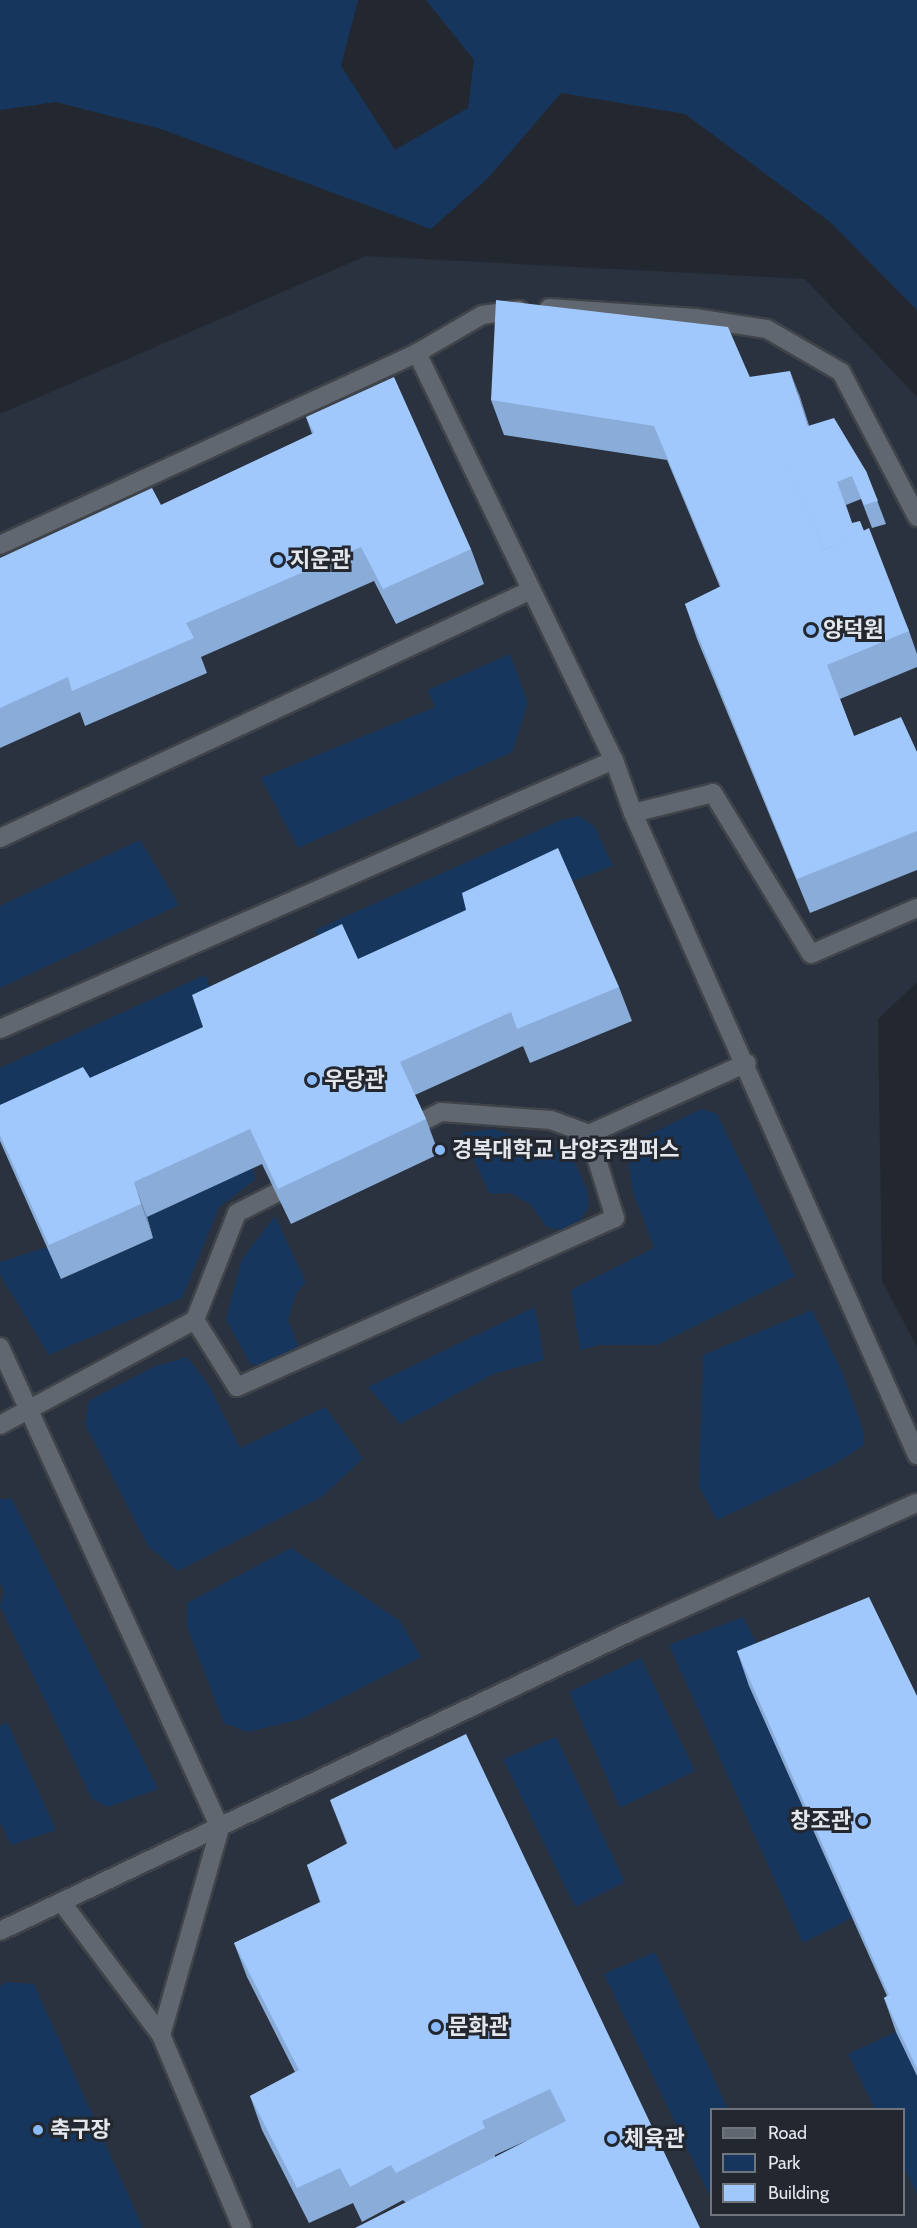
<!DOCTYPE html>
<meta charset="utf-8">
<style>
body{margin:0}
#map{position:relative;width:917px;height:2228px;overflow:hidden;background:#232830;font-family:Cabin,"Noto Sans KR",sans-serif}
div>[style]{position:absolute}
.built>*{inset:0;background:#29323e}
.green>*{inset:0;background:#17365e}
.roads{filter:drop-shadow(2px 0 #40444a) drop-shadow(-2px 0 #40444a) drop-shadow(0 2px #40444a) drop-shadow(0 -2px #40444a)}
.minor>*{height:18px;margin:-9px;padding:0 9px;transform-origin:9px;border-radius:9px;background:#616770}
.wall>*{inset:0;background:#8aacd9}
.shaded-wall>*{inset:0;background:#718cb0}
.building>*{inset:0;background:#a1c8fc}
.dots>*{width:16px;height:16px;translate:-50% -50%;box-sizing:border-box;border:3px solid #232830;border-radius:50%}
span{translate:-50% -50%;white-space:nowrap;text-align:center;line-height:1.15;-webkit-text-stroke:6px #232830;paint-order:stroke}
.poi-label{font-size:22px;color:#e3e7ec;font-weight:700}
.left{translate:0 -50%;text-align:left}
.right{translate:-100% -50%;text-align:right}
.legend{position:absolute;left:710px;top:2108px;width:195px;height:108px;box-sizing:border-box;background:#232830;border:2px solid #70747b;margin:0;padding:8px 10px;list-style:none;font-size:18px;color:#e3e7ec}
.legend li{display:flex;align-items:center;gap:12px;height:30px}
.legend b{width:30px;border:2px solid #70747b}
</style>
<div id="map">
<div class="built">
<i style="clip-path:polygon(evenodd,366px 256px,805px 279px,917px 397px,917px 982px,878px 1019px,882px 1281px,917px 1347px,917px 2228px,0 2228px,0 414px,366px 256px,712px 2110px,904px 2110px,904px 2214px,712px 2214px,712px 2110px)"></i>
</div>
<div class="green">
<i style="clip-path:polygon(0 0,358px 0,341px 66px,395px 150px,468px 108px,474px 60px,426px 0,917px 0,917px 310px,830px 222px,685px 114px,561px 93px,488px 178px,431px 229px,161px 129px,56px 102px,0 110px)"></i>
<i style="clip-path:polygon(510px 654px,528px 703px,512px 752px,298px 848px,261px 778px,435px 707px,428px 690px)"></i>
<i style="clip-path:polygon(579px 816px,595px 827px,613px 866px,333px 969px,315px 930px,561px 820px)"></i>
<i style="clip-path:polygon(140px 840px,179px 905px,0 988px,0 906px)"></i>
<i style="clip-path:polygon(205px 975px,226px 1020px,95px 1102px,0 1143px,0 1068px)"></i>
<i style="clip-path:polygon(701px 1109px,717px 1114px,795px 1276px,657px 1345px,599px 1345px,580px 1350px,571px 1290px,654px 1248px,633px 1192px,626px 1146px)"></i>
<i style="clip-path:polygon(493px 1129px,571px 1154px,587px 1190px,589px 1205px,580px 1221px,562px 1230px,547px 1227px,530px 1204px,510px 1193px,490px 1194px,461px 1133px)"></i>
<i style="clip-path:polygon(252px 1168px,256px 1179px,219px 1207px,182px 1298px,49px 1355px,0 1275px,0 1262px,47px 1247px,62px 1279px,153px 1238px,147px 1217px)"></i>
<i style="clip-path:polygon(275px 1216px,306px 1282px,296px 1293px,288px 1320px,298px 1345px,291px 1359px,274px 1367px,250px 1364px,226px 1319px,242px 1259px)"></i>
<i style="clip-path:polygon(535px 1307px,544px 1360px,496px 1373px,400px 1424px,368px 1387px)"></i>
<i style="clip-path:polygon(812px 1310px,843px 1374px,864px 1433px,864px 1445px,835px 1464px,717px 1520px,699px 1486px,703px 1355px)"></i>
<i style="clip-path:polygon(187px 1357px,208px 1384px,240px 1448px,325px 1407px,363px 1458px,323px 1496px,178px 1571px,148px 1546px,85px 1424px,89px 1401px,153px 1367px)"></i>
<i style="clip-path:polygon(0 1499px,12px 1499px,158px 1789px,108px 1807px,92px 1799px,0 1606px,4px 1592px,0 1582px)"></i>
<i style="clip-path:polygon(291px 1548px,400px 1621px,421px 1657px,301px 1719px,248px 1732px,224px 1723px,187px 1627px,187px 1603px)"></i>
<i style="clip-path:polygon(743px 1617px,773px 1676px,749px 1686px,852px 1918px,803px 1943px,669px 1645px)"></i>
<i style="clip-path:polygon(641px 1658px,695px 1771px,620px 1808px,569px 1692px)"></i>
<i style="clip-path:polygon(7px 1722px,56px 1830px,11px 1845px,0 1822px,0 1726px)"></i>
<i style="clip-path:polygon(556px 1737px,625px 1882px,575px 1907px,503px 1759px)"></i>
<i style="clip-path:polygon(655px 1952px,728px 2109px,712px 2110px,711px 2198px,604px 1974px)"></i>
<i style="clip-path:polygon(7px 1982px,34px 1984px,143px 2228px,0 2228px,0 1986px)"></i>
<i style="clip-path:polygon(896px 2032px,917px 2076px,917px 2195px,904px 2167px,904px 2110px,875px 2109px,848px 2054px)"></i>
</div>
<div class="roads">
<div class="minor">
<i style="left:549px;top:308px;width:146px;rotate:3.9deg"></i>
<i style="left:695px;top:318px;width:73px;rotate:8.7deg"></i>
<i style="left:767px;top:329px;width:86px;rotate:30.2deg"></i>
<i style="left:841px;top:372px;width:164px;rotate:62.3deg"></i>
<i style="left:417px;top:353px;width:452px;rotate:64.2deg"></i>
<i style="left:614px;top:760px;width:56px;rotate:70.3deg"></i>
<i style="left:633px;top:813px;width:702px;rotate:66.14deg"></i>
<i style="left:0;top:545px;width:459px;rotate:-24.7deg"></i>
<i style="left:417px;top:353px;width:75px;rotate:-30.3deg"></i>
<i style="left:482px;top:315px;width:37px;rotate:-8deg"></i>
<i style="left:633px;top:813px;width:82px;rotate:-14deg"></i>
<i style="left:713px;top:793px;width:188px;rotate:58.7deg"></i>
<i style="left:811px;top:954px;width:116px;rotate:-23.5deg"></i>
<i style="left:0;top:838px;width:586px;rotate:-25.03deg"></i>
<i style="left:0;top:1029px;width:670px;rotate:-23.66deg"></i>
<i style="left:405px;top:1130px;width:40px;rotate:-26.6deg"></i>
<i style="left:441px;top:1112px;width:110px;rotate:4.2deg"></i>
<i style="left:551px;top:1120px;width:40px;rotate:20.2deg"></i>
<i style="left:589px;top:1134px;width:173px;rotate:-24.2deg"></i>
<i style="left:195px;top:1320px;width:79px;rotate:57.9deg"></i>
<i style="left:237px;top:1387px;width:414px;rotate:-24.1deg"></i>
<i style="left:615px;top:1218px;width:88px;rotate:-107.2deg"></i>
<i style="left:0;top:1347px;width:529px;rotate:65.42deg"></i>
<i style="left:220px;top:1828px;width:215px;rotate:105.9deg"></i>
<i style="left:0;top:1425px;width:221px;rotate:-28.3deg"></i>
<i style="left:195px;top:1320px;width:115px;rotate:-68.6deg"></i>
<i style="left:237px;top:1213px;width:66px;rotate:-27deg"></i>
<i style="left:63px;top:1904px;width:164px;rotate:53.2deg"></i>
<i style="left:161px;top:2035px;width:209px;rotate:67.2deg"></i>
<i style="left:0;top:1931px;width:704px;rotate:-25.4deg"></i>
<i style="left:636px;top:1629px;width:308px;rotate:-24.2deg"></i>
</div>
</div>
<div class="wall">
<i style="clip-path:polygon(749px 377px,799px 394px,809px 426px,866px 471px,886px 524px,872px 528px,861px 499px,846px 505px,852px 523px,864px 531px,909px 631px,917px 654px,917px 667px,840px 699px,854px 736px,917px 752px,917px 870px,810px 913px,697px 639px,685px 604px,720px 587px,667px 460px,504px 435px,491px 400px)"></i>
<i style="clip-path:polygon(306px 417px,471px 549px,484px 584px,396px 624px,374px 581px,201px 657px,207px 673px,85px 726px,80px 712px,0 748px,0 558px,161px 505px,312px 434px)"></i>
<i style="clip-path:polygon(358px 959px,619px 987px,632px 1021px,530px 1063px,523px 1046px,415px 1095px,426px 1119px,439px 1154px,291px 1224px,262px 1164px,147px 1217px,153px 1238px,61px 1279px,0 1141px,0 1105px,90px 1078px)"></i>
<i style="clip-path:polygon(737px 1651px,917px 1696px,917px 2076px,896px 2032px,884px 1998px,887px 1996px,749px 1686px)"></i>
<i style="clip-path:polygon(evenodd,330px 1800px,700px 2228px,405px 2202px,403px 2200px,362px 2222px,353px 2203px,309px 2223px,262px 2130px,250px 2096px,295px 2072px,247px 1977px,234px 1943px,320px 1902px,307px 1865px,347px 1844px,330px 1800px,528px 2140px,495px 2157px,495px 2155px,528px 2140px)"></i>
</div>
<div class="shaded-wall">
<i style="clip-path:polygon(790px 371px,799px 394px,817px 450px,808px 426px)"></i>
<i style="clip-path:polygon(134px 1182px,147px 1217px,153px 1238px,141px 1204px)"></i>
</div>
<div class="building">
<i style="clip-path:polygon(496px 300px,728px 327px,825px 550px,869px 528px,909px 631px,827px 665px,854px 736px,901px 717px,917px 752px,917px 831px,797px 879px,685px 604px,721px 586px,654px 426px,491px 400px)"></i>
<i style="clip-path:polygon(790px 371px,808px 426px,834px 418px,866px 471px,878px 501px,864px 505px,852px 476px,837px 482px,852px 523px,860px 521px,864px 531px,825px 550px,749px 377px)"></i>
<i style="clip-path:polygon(394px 377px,471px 549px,383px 589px,361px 547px,186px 623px,194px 638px,72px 691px,68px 677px,0 708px,0 558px,152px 488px,161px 505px,314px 433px,306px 417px)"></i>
<i style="clip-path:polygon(558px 848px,619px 987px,517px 1029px,511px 1012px,400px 1062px,426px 1119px,278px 1189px,250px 1129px,134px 1182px,141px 1204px,49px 1245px,0 1135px,0 1105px,83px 1067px,90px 1078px,203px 1027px,192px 995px,342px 924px,358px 959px,466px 910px,462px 893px)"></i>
<i style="clip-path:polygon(869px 1597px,917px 1696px,917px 2069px,884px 1998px,889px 1995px,737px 1651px)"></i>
<i style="clip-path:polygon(466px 1734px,700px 2228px,355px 2228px,566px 2121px,550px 2089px,482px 2121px,485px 2128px,396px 2173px,391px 2165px,350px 2187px,340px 2168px,297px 2188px,250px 2096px,299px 2070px,234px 1943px,321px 1902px,307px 1865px,348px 1843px,330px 1800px)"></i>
</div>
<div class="dots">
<i style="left:278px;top:560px;background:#89bafc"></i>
<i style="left:811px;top:630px;background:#89bafc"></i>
<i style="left:312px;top:1080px;background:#89bafc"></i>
<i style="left:440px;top:1150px;background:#89bafc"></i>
<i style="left:863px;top:1821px;background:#89bafc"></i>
<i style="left:436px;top:2027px;background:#89bafc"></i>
<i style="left:38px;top:2130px;background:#89bafc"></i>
<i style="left:612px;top:2139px;background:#89bafc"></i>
</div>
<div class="poi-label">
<span class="left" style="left:290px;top:560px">지운관</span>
<span class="left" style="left:823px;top:630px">양덕원</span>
<span class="left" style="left:324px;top:1080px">우당관</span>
<span class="left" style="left:452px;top:1150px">경복대학교 남양주캠퍼스</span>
<span class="right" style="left:851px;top:1821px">창조관</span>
<span class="left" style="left:448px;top:2027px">문화관</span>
<span class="left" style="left:50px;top:2130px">축구장</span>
<span class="left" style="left:624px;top:2139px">체육관</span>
</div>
<ul class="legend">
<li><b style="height:8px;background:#616770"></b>Road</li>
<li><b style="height:16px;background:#17365e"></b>Park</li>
<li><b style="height:16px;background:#a1c8fc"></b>Building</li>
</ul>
</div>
